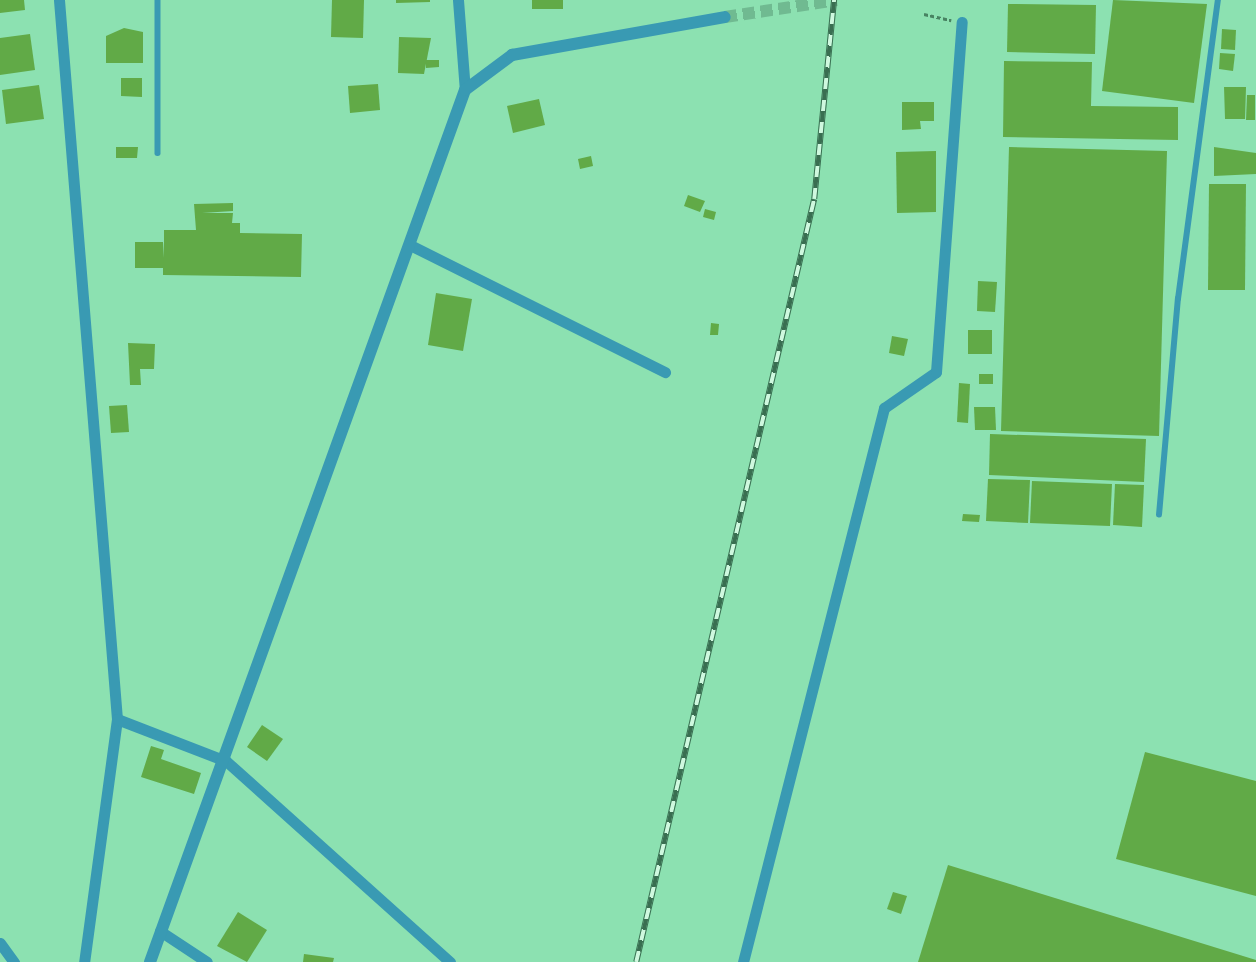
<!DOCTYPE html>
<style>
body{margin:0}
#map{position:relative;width:1256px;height:962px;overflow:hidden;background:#8ce1b1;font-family:"IBM Plex Sans",sans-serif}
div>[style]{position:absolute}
.building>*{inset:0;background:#61aa47}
.tertiary-tunnel>*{height:12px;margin-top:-6px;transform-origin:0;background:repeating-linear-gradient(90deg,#70ba91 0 12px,transparent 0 18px)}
.path>*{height:2.5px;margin-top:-1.25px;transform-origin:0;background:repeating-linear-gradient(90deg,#488362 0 4px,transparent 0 6.5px)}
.service>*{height:5.5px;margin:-2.75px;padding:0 2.75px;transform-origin:2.75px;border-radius:2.75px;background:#399ab3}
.minor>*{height:11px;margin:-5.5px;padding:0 5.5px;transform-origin:5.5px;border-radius:5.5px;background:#399ab3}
.tertiary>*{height:12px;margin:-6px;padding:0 6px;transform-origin:6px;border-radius:6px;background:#399ab3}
.rail>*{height:5.5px;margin-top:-2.75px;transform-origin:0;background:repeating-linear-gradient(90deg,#cff8df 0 11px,#396e51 0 22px);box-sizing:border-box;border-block:1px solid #396e51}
span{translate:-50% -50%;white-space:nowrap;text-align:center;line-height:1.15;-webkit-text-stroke:4px #cff8df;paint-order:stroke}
</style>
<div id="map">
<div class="building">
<i style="clip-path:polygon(0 0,24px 0,25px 10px,0 13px)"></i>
<i style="clip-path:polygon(332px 0,364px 0,363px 38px,331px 37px)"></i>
<i style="clip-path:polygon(396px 0,430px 0,430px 2px,396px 3px)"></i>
<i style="clip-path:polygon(532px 0,563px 0,563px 9px,532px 9px)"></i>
<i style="clip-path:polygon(1113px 0,1207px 4px,1194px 103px,1102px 91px)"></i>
<i style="clip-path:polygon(1008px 4px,1096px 5px,1095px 54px,1007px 52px)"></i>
<i style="clip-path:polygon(124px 28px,143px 32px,143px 63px,106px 63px,106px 36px)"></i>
<i style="clip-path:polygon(1222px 29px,1236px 30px,1235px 50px,1221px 49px)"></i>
<i style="clip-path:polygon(30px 34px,35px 70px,0 75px,0 38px)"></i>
<i style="clip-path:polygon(399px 37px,431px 38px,424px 74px,398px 73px)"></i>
<i style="clip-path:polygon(1220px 53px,1235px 54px,1233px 71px,1219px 69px)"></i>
<i style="clip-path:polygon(426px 60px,439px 60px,439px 67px,426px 68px)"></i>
<i style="clip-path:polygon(1004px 61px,1092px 62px,1091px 106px,1178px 107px,1178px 140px,1003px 137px)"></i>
<i style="clip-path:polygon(121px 78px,142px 78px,142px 97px,121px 96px)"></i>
<i style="clip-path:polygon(378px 84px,380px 110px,350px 113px,348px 86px)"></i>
<i style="clip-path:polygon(39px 85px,44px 119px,6px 124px,2px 90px)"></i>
<i style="clip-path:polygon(1224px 87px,1246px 87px,1245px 119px,1225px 119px)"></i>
<i style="clip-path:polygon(1247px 95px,1255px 95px,1255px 120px,1246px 120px)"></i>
<i style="clip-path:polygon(539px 99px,545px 125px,513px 133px,507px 106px)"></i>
<i style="clip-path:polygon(902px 102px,934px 102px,934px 121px,920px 121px,921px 129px,902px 130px)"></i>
<i style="clip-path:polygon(116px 147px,138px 147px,137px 158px,116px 158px)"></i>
<i style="clip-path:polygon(1009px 147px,1167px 151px,1159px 436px,1001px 431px)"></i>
<i style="clip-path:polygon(1214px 147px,1256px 153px,1256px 174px,1214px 176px)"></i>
<i style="clip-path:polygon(936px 151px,936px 212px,897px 213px,896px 152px)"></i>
<i style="clip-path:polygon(591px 156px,593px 166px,580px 169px,578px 159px)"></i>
<i style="clip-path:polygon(1209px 184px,1246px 184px,1245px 290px,1208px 290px)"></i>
<i style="clip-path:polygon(688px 195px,705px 201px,700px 212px,684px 206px)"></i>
<i style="clip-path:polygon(233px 203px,233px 211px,202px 213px,233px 213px,232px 223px,240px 223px,240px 233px,302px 234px,301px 277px,163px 275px,163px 268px,135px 268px,135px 242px,163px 242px,164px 258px,164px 230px,196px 230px,194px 204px)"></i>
<i style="clip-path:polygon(705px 209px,716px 212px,714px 220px,703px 217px)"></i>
<i style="clip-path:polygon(978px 281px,997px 282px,995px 312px,977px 311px)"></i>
<i style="clip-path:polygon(436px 293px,472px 299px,463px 351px,428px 345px)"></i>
<i style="clip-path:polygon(711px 323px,719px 324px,718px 335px,710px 335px)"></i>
<i style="clip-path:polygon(968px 330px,992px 330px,992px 354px,968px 354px)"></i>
<i style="clip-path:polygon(892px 336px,908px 339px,904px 356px,889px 353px)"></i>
<i style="clip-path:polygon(128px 343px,155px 344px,154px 369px,140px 369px,141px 385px,130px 385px)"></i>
<i style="clip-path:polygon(979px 374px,993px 374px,993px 384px,979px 384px)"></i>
<i style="clip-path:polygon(959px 383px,970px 384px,968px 423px,957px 422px)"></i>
<i style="clip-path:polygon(127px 405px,129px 432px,111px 433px,109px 406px)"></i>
<i style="clip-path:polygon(974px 407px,995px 407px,996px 430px,975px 430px)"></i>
<i style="clip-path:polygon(990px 434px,1146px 439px,1144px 482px,989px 475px)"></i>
<i style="clip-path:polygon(988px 479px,1030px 480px,1028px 523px,986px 521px)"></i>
<i style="clip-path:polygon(1032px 481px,1112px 484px,1110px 526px,1030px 523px)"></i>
<i style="clip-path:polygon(1115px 484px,1144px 485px,1142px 527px,1113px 525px)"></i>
<i style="clip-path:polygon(963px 514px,980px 515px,979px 522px,962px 521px)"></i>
<i style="clip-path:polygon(262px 725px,283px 739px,267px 761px,247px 747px)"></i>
<i style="clip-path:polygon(151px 746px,164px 750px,161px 759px,201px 773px,194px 794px,141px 777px)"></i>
<i style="clip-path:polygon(1145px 752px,1256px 781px,1256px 896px,1116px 859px)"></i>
<i style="clip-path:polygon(948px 865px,1256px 960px,1256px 962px,918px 962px)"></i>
<i style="clip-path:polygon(893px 892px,907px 896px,901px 914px,887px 909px)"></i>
<i style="clip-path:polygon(238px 912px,267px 930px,247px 962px,217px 946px)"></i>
<i style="clip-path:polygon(304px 954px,334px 958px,333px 962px,303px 962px)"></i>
</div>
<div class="tertiary-tunnel">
<i style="left:725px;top:17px;width:113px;rotate:-8.6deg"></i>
</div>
<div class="path">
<i style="left:924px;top:14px;width:28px;rotate:13deg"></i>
</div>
<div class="service">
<i style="left:158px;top:0;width:153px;rotate:90deg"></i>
<i style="left:1159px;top:515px;width:217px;rotate:-85deg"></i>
<i style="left:1178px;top:299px;width:302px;rotate:-82.4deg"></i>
</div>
<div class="minor">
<i style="left:59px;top:0;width:721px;rotate:85.39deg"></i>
<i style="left:117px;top:719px;width:245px;rotate:97.7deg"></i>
<i style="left:458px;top:0;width:90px;rotate:85.6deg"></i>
<i style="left:410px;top:245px;width:285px;rotate:26.5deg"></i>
<i style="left:117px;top:719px;width:117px;rotate:21.1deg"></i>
<i style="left:226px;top:761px;width:301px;rotate:41.9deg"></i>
<i style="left:160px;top:931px;width:56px;rotate:33.4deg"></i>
<i style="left:0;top:943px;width:24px;rotate:54deg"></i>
<i style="left:743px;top:962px;width:572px;rotate:-75.72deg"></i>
<i style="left:884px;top:408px;width:63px;rotate:-34.7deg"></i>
<i style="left:936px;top:372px;width:351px;rotate:-85.8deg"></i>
</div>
<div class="tertiary">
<i style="left:150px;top:962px;width:927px;rotate:-70.14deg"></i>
<i style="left:465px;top:90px;width:59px;rotate:-36.7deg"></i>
<i style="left:512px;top:55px;width:216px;rotate:-10.1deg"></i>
</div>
<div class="rail">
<i style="left:636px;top:962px;width:783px;rotate:-76.87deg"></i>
<i style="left:814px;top:199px;width:200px;rotate:-84.3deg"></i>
</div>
</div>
